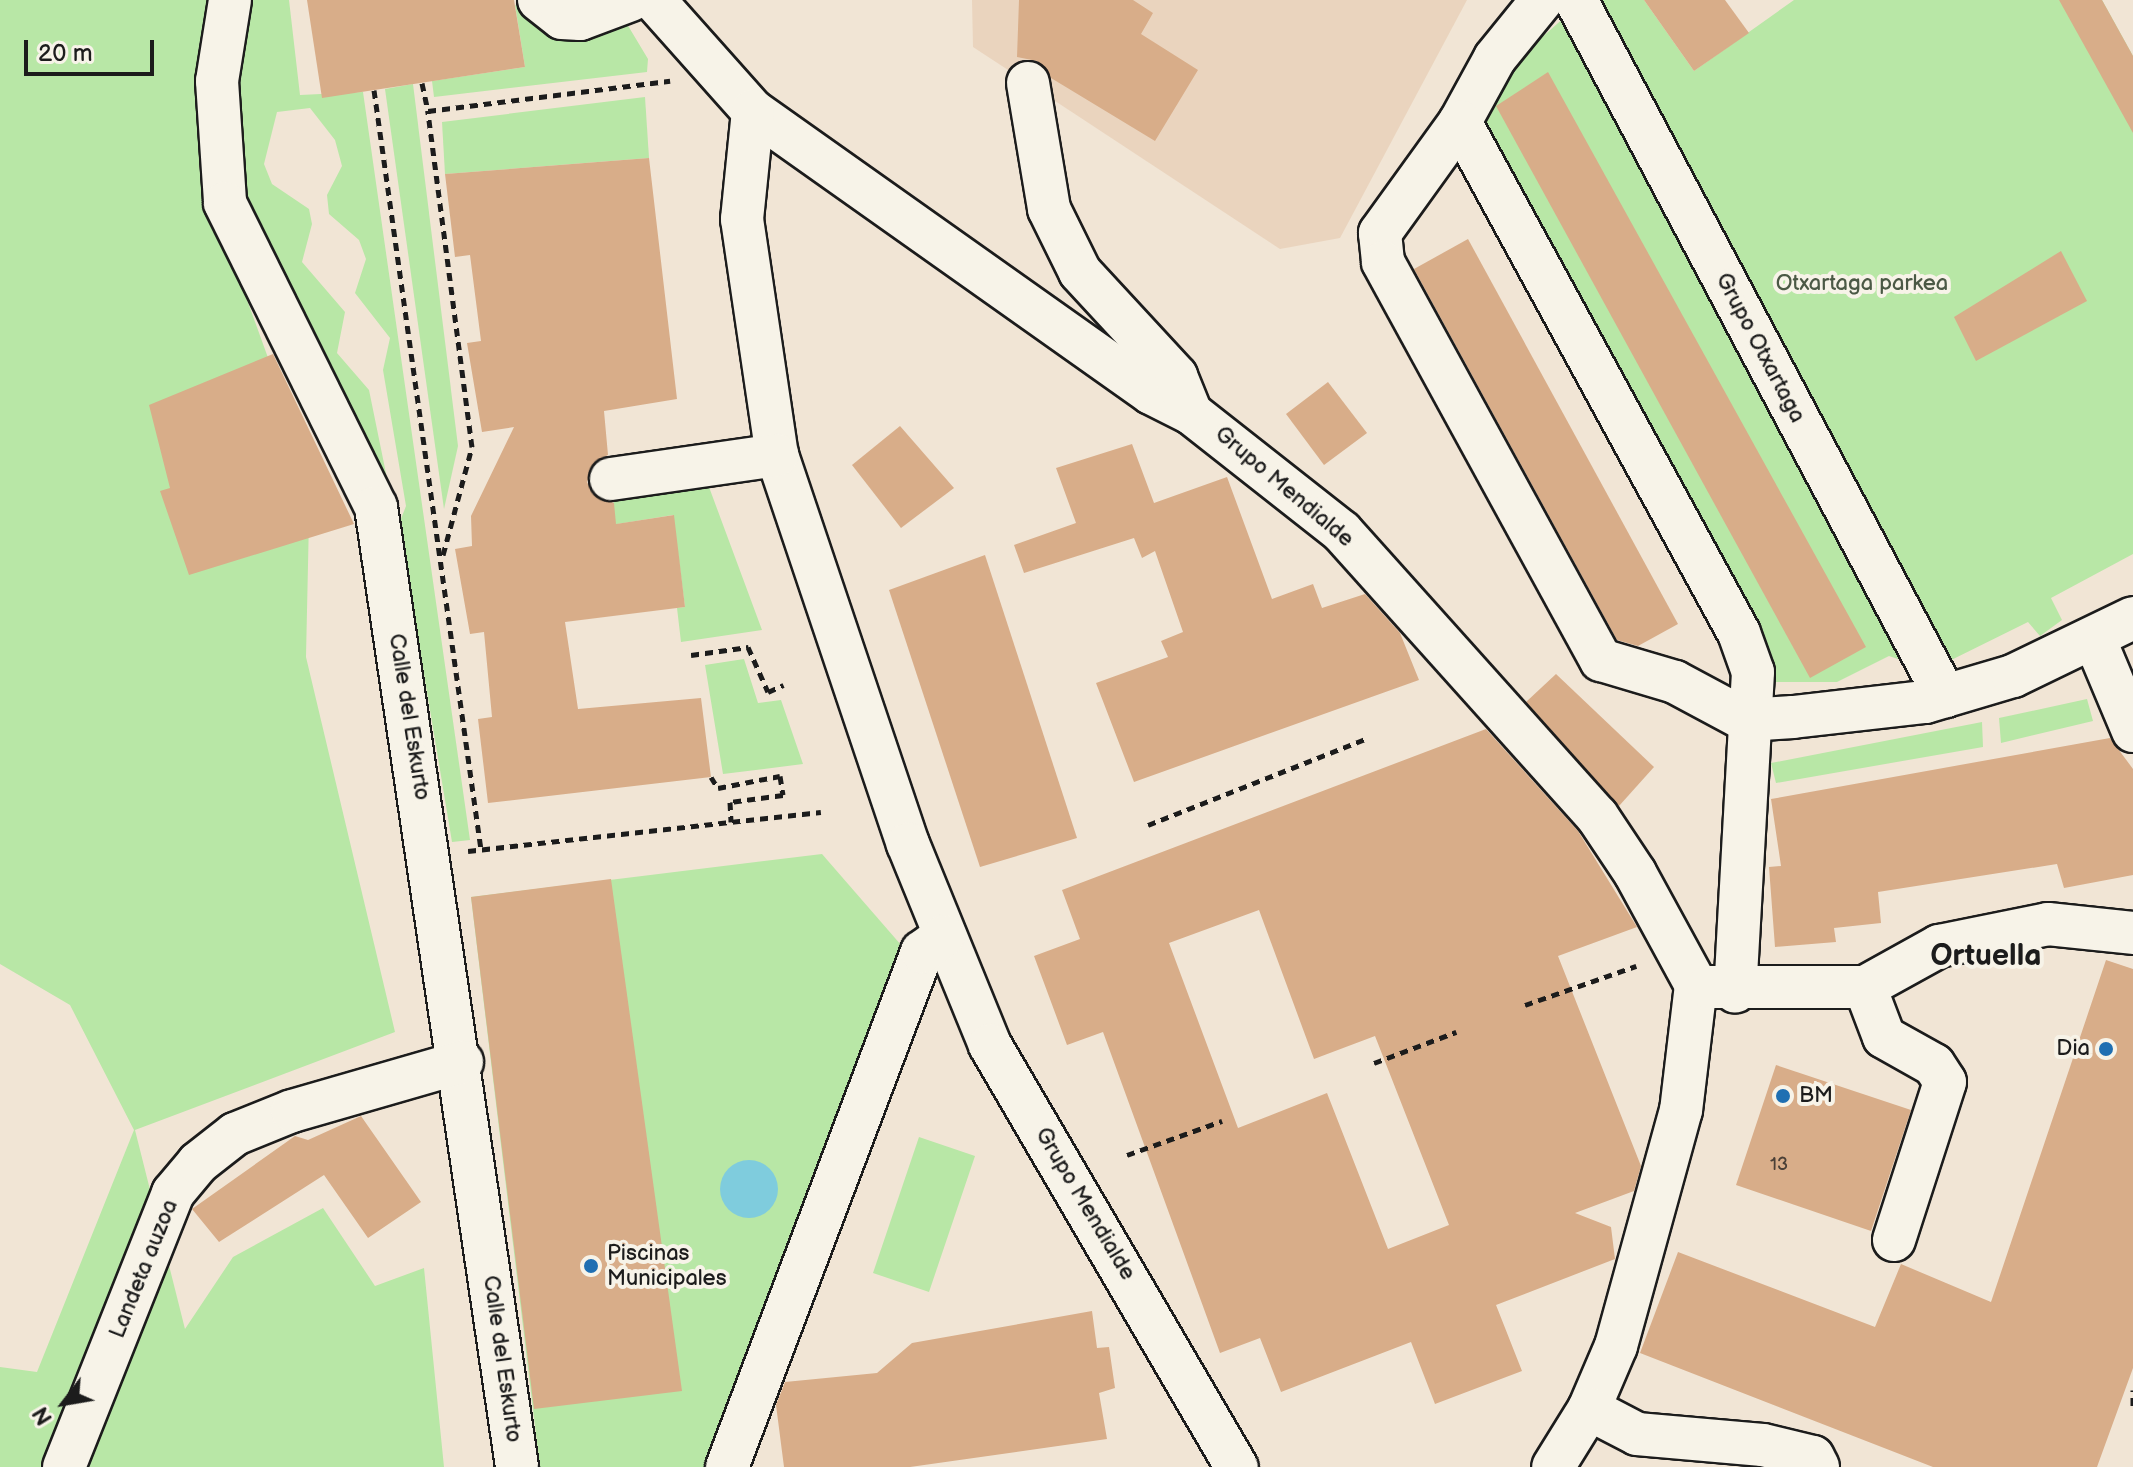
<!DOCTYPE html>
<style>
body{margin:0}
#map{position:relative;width:2133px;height:1467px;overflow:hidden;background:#f1e5d5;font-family:"Balsamiq Sans",sans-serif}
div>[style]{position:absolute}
.built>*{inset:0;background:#ead4be}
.green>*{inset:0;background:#b8e7a6}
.water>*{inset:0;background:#7fccdd}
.round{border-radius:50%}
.building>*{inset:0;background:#d8ad89}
.path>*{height:5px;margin-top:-2.5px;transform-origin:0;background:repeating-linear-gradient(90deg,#1c1c1c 0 8px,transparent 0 14px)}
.roads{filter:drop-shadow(2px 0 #1c1c1c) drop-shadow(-2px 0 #1c1c1c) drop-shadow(0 2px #1c1c1c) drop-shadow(0 -2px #1c1c1c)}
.minor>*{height:42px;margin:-21px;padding:0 21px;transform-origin:21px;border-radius:21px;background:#f7f3e8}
.dots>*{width:22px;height:22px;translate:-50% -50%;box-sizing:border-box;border:4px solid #f7f3e8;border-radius:50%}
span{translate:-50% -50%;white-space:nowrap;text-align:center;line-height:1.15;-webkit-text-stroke:8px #f7f3e8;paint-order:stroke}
.number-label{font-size:18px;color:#4b4037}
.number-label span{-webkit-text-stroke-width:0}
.park-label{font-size:22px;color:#4b5945}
.street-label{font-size:22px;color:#1c1c1c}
.poi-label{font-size:22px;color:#1c1c1c}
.right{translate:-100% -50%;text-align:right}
.left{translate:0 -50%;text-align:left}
.district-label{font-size:30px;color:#1c1c1c;font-weight:700}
.north{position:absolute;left:24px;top:1363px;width:80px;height:80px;-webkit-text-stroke:6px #f7f3e8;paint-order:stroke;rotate:239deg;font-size:22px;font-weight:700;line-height:32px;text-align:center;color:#1c1c1c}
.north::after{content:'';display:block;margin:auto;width:28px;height:36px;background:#1c1c1c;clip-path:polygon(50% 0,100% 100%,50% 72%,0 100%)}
.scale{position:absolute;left:24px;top:40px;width:130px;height:36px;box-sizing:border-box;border:4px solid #1c1c1c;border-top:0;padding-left:10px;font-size:24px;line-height:28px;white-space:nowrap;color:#1c1c1c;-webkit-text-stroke:6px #f7f3e8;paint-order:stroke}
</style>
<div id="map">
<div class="built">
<i style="clip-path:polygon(972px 0,1467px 0,1340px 238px,1280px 249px,973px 47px)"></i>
</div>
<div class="green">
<i style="clip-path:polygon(0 0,218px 0,199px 167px,310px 474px,306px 657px,395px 1032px,135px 1130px,185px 1329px,233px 1257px,323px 1208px,375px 1286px,424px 1268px,444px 1467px,0 1467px,0 1367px,37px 1372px,134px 1130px,70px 1005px,0 964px)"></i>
<i style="clip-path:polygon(251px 0,289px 0,300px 95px,363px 92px,470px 840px,452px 842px,399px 524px,406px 506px,383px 370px,390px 338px,355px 293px,366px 259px,359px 240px,329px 214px,327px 195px,342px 166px,335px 140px,310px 108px,277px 112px,264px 164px,272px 184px,309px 209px,312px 224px,302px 262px,345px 312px,337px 353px,369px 390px,390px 493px,243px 198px,237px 91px)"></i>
<i style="clip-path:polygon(1584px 0,1644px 0,1694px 71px,1794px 0,2102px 0,2133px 56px,2133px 554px,2051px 598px,2062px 620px,2040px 636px,2028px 622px,1931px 670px,1889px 656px,1837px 682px,1769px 682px,1477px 142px,1496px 78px)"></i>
<i style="clip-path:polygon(515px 5px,566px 37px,627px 24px,648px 59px,647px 72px,434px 97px,432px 81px,525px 67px)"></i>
<i style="clip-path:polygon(413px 84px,458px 446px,444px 509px,385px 89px)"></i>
<i style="clip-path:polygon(645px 97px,649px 158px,445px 174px,442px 122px)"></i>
<i style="clip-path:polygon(709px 487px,762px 630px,681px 642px,677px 608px,685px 607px,673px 515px,524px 539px,614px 508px,613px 497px)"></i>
<i style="clip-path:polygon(744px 659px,758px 703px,781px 700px,803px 764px,723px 774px,705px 665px)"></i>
<i style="clip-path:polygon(2087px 699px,2093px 721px,2001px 743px,1999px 718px)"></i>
<i style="clip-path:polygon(1982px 722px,1983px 747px,1776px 783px,1771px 763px)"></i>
<i style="clip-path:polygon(822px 854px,908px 953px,711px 1467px,540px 1467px,471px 897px)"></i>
<i style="clip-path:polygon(919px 1137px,975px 1156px,929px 1292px,873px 1273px)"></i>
</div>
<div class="water">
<i class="round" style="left:720px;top:1160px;width:58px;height:58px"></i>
</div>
<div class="building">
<i style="clip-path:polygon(307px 0,514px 0,525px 67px,322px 98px)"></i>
<i style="clip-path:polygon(1019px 0,1133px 0,1153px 13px,1141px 34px,1198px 70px,1155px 141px,1051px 78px,1037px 61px,1017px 57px)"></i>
<i style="clip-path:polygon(1644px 0,1725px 0,1749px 33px,1694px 71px)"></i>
<i style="clip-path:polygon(2059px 0,2102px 0,2133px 56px,2133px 133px)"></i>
<i style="clip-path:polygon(1548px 72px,1866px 647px,1810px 678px,1496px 106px)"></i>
<i style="clip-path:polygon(649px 158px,677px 399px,604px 411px,608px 455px,596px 461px,587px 482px,593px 494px,614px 503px,616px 524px,674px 515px,685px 607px,565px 622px,578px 709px,701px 698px,711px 777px,488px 803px,478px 719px,492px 717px,484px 632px,470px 634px,455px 549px,472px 546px,471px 516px,514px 427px,482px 432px,467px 343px,481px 341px,470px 255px,455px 257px,445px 174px)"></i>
<i style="clip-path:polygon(1468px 239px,1678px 624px,1638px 646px,1617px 640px,1414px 269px)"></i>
<i style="clip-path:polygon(2061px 251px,2087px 301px,1976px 361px,1954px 317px)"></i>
<i style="clip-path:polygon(273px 354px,354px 524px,189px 575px,160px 491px,170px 488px,149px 405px)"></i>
<i style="clip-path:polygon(1328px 382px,1367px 433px,1324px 465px,1286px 414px)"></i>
<i style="clip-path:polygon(900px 426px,954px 488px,901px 528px,852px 465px)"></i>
<i style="clip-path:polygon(1132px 444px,1154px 503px,1227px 477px,1272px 599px,1313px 584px,1322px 608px,1365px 594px,1400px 633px,1419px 680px,1134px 782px,1096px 683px,1168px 657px,1161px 641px,1183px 632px,1155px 551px,1142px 558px,1134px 538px,1024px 573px,1014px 545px,1076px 523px,1056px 468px)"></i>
<i style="clip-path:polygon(985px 555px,1077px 838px,980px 867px,889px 590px)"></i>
<i style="clip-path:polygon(1556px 674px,1654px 767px,1619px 806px,1526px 702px)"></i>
<i style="clip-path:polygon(evenodd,1486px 729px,1578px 831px,1637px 927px,1558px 956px,1641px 1166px,1634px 1191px,1575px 1213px,1611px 1227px,1615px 1259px,1496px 1305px,1522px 1371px,1435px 1404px,1411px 1342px,1281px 1392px,1260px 1338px,1220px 1353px,1103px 1032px,1067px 1045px,1034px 956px,1080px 939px,1062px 890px,1486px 729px,1259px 910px,1314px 1059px,1375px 1036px,1449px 1225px,1388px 1249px,1327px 1093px,1238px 1128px,1169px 943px,1259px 910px)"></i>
<i style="clip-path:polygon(2110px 738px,2133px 769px,2133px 875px,2064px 888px,2057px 864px,1878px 892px,1881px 923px,1834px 928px,1836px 942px,1775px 947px,1769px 867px,1781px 866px,1771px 799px)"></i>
<i style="clip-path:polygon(611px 879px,682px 1391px,534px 1409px,471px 897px)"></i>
<i style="clip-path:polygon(2106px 960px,2133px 969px,2133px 1368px,2097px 1467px,1933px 1467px,1640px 1353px,1678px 1252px,1875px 1327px,1901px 1264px,1991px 1302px)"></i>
<i style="clip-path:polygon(1776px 1065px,1911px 1110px,1871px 1231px,1736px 1185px)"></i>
<i style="clip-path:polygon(361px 1116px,421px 1202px,368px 1238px,324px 1175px,219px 1242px,192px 1209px,295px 1136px,308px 1140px)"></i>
<i style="clip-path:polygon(1092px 1311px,1097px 1348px,1109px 1347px,1115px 1388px,1099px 1393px,1107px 1439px,910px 1467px,784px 1467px,776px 1405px,785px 1382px,877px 1373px,912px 1343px)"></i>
</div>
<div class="path">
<i style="left:422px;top:83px;width:29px;rotate:78deg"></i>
<i style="left:374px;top:90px;width:767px;rotate:81.98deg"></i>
<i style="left:443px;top:555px;width:112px;rotate:-75deg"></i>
<i style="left:472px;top:447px;width:339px;rotate:-97.5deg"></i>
<i style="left:428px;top:111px;width:244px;rotate:-7.1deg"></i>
<i style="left:691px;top:655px;width:58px;rotate:-8deg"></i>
<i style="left:748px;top:647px;width:49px;rotate:66deg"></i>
<i style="left:768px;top:692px;width:17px;rotate:-24deg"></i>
<i style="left:711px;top:777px;width:13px;rotate:58deg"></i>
<i style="left:718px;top:788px;width:63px;rotate:-11deg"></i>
<i style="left:780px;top:776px;width:19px;rotate:81deg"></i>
<i style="left:783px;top:795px;width:53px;rotate:172.5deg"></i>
<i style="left:730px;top:802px;width:20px;rotate:87deg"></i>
<i style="left:1148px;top:825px;width:233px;rotate:-21.6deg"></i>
<i style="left:468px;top:851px;width:355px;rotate:-6.3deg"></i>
<i style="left:1525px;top:1005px;width:118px;rotate:-19.4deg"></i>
<i style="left:1374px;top:1063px;width:88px;rotate:-20.7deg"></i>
<i style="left:1127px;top:1155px;width:101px;rotate:-19.7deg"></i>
<i style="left:2133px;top:1406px;width:16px;rotate:-90deg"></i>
</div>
<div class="roads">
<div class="minor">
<i style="left:230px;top:0;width:82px;rotate:99.1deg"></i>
<i style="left:217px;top:81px;width:122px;rotate:86.2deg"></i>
<i style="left:225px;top:203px;width:339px;rotate:63.6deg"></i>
<i style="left:376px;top:507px;width:970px;rotate:81.64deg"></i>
<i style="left:539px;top:0;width:29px;rotate:38deg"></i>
<i style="left:562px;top:18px;width:18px;rotate:3deg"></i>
<i style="left:580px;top:19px;width:54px;rotate:-20.4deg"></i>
<i style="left:654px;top:0;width:149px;rotate:48.3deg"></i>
<i style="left:753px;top:111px;width:488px;rotate:35.3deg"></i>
<i style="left:1151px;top:393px;width:45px;rotate:26.6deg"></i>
<i style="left:1191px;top:413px;width:192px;rotate:38.2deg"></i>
<i style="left:1342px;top:532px;width:382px;rotate:48.1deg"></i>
<i style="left:1597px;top:816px;width:69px;rotate:56.3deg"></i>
<i style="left:1635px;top:873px;width:128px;rotate:61.4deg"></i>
<i style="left:1696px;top:985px;width:126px;rotate:96.8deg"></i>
<i style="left:1681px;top:1110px;width:245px;rotate:105.4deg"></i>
<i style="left:1616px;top:1346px;width:69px;rotate:113.2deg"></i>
<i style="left:1589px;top:1409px;width:68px;rotate:121.8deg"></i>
<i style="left:1542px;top:0;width:75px;rotate:129deg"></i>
<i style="left:1495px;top:58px;width:73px;rotate:118.7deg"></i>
<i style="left:1460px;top:122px;width:582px;rotate:61.37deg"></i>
<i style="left:1739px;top:633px;width:41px;rotate:70.3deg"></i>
<i style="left:1753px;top:672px;width:320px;rotate:93.2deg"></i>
<i style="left:1576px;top:0;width:788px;rotate:62.07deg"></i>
<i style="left:1028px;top:83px;width:128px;rotate:80.5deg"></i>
<i style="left:1049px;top:209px;width:70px;rotate:63.8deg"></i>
<i style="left:1080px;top:272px;width:142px;rotate:47.3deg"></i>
<i style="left:1176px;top:376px;width:40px;rotate:68deg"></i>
<i style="left:753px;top:111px;width:109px;rotate:95.8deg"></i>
<i style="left:742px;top:219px;width:239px;rotate:81.6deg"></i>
<i style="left:777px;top:455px;width:410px;rotate:71.4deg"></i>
<i style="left:908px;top:844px;width:217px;rotate:67.8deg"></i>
<i style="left:990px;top:1045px;width:489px;rotate:59.7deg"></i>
<i style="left:1460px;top:122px;width:137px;rotate:125.8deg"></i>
<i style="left:1380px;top:233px;width:29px;rotate:84deg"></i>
<i style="left:1383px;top:262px;width:454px;rotate:61.3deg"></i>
<i style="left:1601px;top:660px;width:77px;rotate:16.6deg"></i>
<i style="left:1675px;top:682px;width:81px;rotate:28.2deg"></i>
<i style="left:1746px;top:720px;width:47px;rotate:-3.7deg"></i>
<i style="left:1793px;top:717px;width:133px;rotate:-6.5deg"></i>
<i style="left:1925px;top:702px;width:92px;rotate:-16.5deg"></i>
<i style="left:2013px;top:676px;width:133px;rotate:-25.8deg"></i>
<i style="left:611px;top:479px;width:168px;rotate:-8.2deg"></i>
<i style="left:2094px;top:638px;width:101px;rotate:67.2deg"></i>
<i style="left:1708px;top:987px;width:157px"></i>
<i style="left:1865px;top:987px;width:85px;rotate:-29deg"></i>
<i style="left:1939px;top:946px;width:111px;rotate:-11.4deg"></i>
<i style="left:2048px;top:924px;width:85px;rotate:6deg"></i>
<i style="left:1865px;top:987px;width:53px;rotate:69.2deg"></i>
<i style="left:1884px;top:1037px;width:57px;rotate:29.2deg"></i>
<i style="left:1934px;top:1065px;width:20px;rotate:57deg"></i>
<i style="left:1945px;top:1082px;width:166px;rotate:107.9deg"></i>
<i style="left:1589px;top:1409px;width:54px;rotate:27.5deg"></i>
<i style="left:1637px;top:1434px;width:126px;rotate:5deg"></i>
<i style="left:1763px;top:1445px;width:51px;rotate:13.5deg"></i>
<i style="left:1813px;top:1457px;width:11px;rotate:63deg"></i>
<i style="left:64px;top:1467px;width:295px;rotate:-68.3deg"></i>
<i style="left:173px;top:1193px;width:39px;rotate:-50deg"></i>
<i style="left:198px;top:1163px;width:47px;rotate:-38.1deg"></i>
<i style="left:235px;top:1134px;width:61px;rotate:-22deg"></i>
<i style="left:292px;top:1111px;width:177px;rotate:-16.1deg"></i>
<i style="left:727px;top:1467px;width:551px;rotate:-69.26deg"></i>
<i style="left:922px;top:952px;width:27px;rotate:-36deg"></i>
</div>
</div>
<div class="dots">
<i style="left:2106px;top:1049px;background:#1f6fb2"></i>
<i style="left:1783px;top:1096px;background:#1f6fb2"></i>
<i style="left:591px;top:1266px;background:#1f6fb2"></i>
</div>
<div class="number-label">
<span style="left:1779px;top:1165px">13</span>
</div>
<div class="park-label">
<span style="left:1862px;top:284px">Otxartaga parkea</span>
</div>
<div class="street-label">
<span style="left:1760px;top:348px;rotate:62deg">Grupo Otxartaga</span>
<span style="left:1284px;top:487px;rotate:40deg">Grupo Mendialde</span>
<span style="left:409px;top:717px;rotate:81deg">Calle del Eskurto</span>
<span style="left:1085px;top:1204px;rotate:59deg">Grupo Mendialde</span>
<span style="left:144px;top:1269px;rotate:-68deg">Landeta auzoa</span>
<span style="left:502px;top:1359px;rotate:82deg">Calle del Eskurto</span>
</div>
<div class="poi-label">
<span class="right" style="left:2090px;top:1049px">Dia</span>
<span class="left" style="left:1799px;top:1096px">BM</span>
<span class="left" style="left:607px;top:1266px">Piscinas<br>Municipales</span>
</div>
<div class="district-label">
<span style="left:1986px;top:956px">Ortuella</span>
</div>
<div class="north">N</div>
<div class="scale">20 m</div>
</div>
